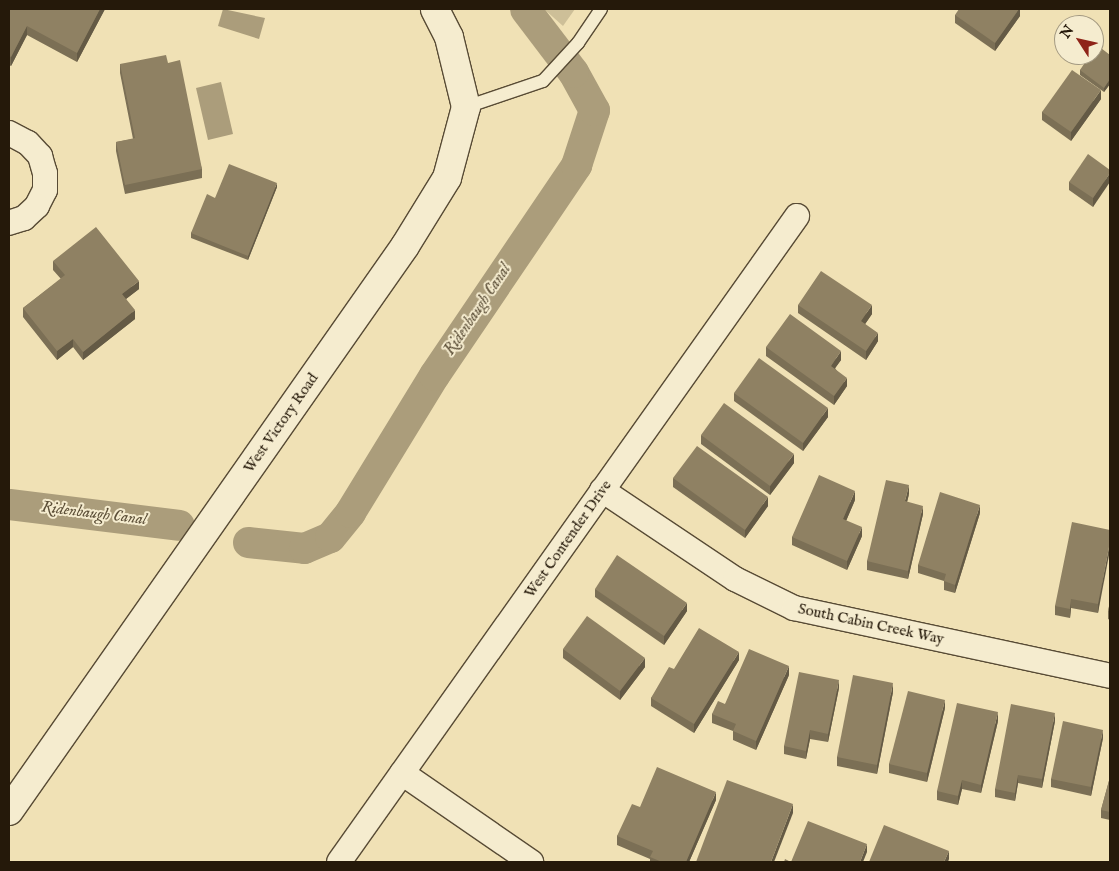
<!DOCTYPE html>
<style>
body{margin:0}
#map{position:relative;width:1119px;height:871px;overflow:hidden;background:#f0e1b5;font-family:"IM FELL English",serif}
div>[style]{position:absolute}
.green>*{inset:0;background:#cdbf98}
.water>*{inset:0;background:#ab9d7b}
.canal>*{height:31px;margin:-15.5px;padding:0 15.5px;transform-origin:15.5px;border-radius:15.5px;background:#ab9d7b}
.roads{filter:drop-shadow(1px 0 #584b35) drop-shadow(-1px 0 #584b35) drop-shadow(0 1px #584b35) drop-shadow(0 -1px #584b35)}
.lane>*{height:12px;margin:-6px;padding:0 6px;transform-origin:6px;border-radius:6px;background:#f5eccf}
.street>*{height:24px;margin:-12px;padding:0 12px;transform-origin:12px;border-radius:12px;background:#f5eccf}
.secondary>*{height:28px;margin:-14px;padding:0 14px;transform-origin:14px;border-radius:14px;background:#f5eccf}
.wall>*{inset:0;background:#7b6f55}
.shaded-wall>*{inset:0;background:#645a45}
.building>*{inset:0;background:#8f8163}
span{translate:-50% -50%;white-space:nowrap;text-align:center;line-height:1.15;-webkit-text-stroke:4px #f5eccf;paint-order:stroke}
.street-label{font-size:15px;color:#25190a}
.water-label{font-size:16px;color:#5b4e37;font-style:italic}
.frame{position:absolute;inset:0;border:10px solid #25190a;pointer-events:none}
.north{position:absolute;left:1054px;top:15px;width:50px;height:50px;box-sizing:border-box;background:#f5eccf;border:1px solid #a29880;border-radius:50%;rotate:305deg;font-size:14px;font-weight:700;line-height:20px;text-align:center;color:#25190a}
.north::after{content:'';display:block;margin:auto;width:18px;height:22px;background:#8f2418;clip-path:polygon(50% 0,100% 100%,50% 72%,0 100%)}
</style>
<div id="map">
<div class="green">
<i style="clip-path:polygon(544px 9px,575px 9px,563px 26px)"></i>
</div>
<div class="water">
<i style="clip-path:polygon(223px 9px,265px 18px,259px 39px,218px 26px)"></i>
<i style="clip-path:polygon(221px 82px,233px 134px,208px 140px,196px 88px)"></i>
</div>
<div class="canal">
<i style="left:9px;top:504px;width:171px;rotate:7deg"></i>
<i style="left:248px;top:542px;width:56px;rotate:6.1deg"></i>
<i style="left:304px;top:548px;width:28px;rotate:-23deg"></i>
<i style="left:330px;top:537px;width:32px;rotate:-51deg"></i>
<i style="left:350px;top:512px;width:161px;rotate:-58.5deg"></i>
<i style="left:434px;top:375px;width:254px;rotate:-55.9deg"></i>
<i style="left:576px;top:165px;width:58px;rotate:-71.9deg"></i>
<i style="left:594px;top:110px;width:43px;rotate:-118.9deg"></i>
<i style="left:573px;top:72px;width:79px;rotate:-127.3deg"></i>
</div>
<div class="roads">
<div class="lane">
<i style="left:466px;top:107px;width:81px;rotate:-18.7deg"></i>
<i style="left:543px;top:81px;width:52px;rotate:-47.4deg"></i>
<i style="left:578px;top:43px;width:41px;rotate:-55.9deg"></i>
</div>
<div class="street">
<i style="left:9px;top:133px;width:21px;rotate:28deg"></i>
<i style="left:28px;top:143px;width:18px;rotate:47deg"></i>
<i style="left:40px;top:156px;width:18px;rotate:74deg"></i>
<i style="left:45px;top:173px;width:17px;rotate:90deg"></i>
<i style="left:45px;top:190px;width:18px;rotate:117deg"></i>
<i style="left:37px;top:206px;width:18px;rotate:137deg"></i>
<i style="left:24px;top:218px;width:16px;rotate:162deg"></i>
<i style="left:602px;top:490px;width:160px;rotate:33.8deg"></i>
<i style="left:735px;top:579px;width:66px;rotate:26.2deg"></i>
<i style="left:794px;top:608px;width:323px;rotate:12.1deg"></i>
<i style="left:402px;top:773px;width:157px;rotate:34.6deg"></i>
<i style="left:339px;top:862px;width:792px;rotate:-54.66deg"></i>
</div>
<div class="secondary">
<i style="left:9px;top:811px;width:690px;rotate:-54.97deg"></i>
<i style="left:405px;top:246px;width:80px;rotate:-58.3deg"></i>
<i style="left:447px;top:178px;width:73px;rotate:-75deg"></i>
<i style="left:466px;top:107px;width:72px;rotate:-103.7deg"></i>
<i style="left:449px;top:37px;width:31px;rotate:-117deg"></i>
</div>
</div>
<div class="wall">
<i style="clip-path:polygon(9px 9px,105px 9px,77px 62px,27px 35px,11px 66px,9px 65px)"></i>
<i style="clip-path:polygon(1020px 9px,1020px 16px,995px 51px,955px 23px,955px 15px)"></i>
<i style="clip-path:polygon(1110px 55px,1110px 84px,1104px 92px,1080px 75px,1080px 70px)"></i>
<i style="clip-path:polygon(168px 63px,202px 169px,202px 178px,125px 194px,116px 151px,116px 142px,133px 139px,120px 73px,120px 64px)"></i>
<i style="clip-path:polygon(1101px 99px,1071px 141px,1042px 120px,1042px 112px)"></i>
<i style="clip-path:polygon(1110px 170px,1093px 207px,1069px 190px,1069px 182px)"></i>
<i style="clip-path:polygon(277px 187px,248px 260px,191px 238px,191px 233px,215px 198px)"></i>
<i style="clip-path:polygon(53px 261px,139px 289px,126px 299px,135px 319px,83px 360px,73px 347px,57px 360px,23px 317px,23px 308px,61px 279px,53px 270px)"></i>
<i style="clip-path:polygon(798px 305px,872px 314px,865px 324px,878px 341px,866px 360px,798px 313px)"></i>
<i style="clip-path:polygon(766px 347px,841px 360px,835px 368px,847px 386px,834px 405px,766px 356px)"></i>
<i style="clip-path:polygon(734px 393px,828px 417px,803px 451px,734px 401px)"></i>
<i style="clip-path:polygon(701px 435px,794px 463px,770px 495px,701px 444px)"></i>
<i style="clip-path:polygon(673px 478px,768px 506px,745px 538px,673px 487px)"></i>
<i style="clip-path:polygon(909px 494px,907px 502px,923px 514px,908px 579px,867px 570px,867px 561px)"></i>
<i style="clip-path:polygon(855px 500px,846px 521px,862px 536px,847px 570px,792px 545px,792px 537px)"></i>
<i style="clip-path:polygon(980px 513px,955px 593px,944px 590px,944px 581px,918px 573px,918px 565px)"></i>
<i style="clip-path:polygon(1110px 530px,1098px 613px,1071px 608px,1070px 618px,1055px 615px,1055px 606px)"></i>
<i style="clip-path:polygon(595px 589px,687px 611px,664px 645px,595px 597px)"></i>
<i style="clip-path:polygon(1110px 602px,1110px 620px,1108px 619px,1108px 611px)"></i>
<i style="clip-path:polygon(563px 649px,645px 667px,620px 700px,563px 658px)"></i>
<i style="clip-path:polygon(739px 660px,694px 733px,651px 706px,651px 698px,674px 669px)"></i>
<i style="clip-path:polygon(789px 675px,756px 750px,733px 740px,733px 731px,712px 723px,712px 714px,725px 704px)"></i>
<i style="clip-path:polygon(839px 688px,828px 742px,810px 739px,806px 759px,784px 754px,784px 746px)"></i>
<i style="clip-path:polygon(893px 692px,877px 774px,837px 766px,837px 757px)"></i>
<i style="clip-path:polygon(945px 708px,927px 782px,889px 773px,889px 764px)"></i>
<i style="clip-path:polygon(998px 721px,981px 793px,962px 789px,958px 805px,937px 800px,937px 791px)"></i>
<i style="clip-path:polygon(1055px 721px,1042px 788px,1018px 783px,1015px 801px,995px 797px,995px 789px)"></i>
<i style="clip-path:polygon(1103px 738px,1091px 796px,1051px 787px,1051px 779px)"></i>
<i style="clip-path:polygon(1110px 777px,1110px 820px,1101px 818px,1101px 810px)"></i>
<i style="clip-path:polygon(716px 800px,689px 862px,650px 862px,650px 859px,617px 845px,617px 836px,640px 807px)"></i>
</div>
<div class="shaded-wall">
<i style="clip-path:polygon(100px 9px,105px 9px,77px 62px,77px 53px)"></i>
<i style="clip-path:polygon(1019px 9px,1020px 9px,1020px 16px,995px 51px,995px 43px)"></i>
<i style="clip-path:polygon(27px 26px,27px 35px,11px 66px,11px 57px)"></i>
<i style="clip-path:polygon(1110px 79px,1110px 84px,1104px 92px,1104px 88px)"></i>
<i style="clip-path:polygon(1101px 90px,1101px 99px,1071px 141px,1071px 132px)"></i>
<i style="clip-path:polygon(1110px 173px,1110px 182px,1093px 207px,1093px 198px)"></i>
<i style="clip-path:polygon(277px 183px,277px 187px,248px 260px,248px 256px)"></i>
<i style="clip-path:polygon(139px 281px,139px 289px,122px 302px,122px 294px)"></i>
<i style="clip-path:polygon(872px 305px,872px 314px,861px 330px,861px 321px)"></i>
<i style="clip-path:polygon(135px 310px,135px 319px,83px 360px,83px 352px)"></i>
<i style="clip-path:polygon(878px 333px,878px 341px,866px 360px,866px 351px)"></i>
<i style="clip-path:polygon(73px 339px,73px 347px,57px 360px,57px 351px)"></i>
<i style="clip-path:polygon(841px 351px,841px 360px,831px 374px,831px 366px)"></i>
<i style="clip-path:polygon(847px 378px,847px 386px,834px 405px,834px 396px)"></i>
<i style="clip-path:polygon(828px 408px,828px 417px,803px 451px,803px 443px)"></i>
<i style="clip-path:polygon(794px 454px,794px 463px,770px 495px,770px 486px)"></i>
<i style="clip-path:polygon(909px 485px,909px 494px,905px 510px,905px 501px)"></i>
<i style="clip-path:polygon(855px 491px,855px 500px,843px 528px,843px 519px)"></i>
<i style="clip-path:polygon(768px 497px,768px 506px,745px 538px,745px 530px)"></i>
<i style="clip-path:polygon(980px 505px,980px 513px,955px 593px,955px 585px)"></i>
<i style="clip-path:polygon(923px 506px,923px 514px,908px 579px,908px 571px)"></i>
<i style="clip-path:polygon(862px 527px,862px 536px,847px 570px,847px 561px)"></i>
<i style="clip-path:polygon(1110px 542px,1110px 550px,1098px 613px,1098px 604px)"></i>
<i style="clip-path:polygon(1071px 599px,1071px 608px,1070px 618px,1070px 609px)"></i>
<i style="clip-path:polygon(687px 603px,687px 611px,664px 645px,664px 636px)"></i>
<i style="clip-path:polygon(739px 652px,739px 660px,694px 733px,694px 724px)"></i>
<i style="clip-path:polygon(645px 658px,645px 667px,620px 700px,620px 691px)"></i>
<i style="clip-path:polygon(789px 666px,789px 675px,756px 750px,756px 741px)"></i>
<i style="clip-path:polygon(839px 680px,839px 688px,828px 742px,828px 734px)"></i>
<i style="clip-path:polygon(893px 683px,893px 692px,877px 774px,877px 765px)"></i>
<i style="clip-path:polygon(945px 700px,945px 708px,927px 782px,927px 773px)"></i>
<i style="clip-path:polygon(998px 712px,998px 721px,981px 793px,981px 785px)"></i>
<i style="clip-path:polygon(1055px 713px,1055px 721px,1042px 788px,1042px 779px)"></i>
<i style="clip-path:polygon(810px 730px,810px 739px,806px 759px,806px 751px)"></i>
<i style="clip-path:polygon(1103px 730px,1103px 738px,1091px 796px,1091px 787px)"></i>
<i style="clip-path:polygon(1018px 775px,1018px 783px,1015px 801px,1015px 793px)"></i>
<i style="clip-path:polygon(962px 780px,962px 789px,958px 805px,958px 796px)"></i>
<i style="clip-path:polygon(716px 792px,716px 800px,689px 862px,686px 862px)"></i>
<i style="clip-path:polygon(793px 804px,793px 813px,774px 862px,771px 862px)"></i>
<i style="clip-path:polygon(867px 844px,867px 852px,863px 862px,860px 862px)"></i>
<i style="clip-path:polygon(949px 851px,949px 859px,948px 862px,944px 862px)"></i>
</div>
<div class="building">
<i style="clip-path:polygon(9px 9px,100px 9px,77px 53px,27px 26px,11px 57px,9px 56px)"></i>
<i style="clip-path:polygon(959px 9px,1019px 9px,995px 43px,955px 15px)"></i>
<i style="clip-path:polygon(1097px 45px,1110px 55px,1110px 79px,1104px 88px,1080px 70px,1090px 55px,1094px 55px,1094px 50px)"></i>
<i style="clip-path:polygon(166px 55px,168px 63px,180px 60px,202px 169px,125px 185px,116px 142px,135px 138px,120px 64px)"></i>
<i style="clip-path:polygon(1072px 70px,1101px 90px,1071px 132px,1042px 112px)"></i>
<i style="clip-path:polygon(1088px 154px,1110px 170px,1110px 173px,1093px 198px,1069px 182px)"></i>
<i style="clip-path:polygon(229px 164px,277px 183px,248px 256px,191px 233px,207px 194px,215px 198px)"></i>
<i style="clip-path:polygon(96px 227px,139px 281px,122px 294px,135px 310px,83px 352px,73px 339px,57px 351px,23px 308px,65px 275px,53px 261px)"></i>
<i style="clip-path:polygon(821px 271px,872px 305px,861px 321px,878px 333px,866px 351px,798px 305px)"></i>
<i style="clip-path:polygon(790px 314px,841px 351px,831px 366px,847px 378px,834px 396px,766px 347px)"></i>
<i style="clip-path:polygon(759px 358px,828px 408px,803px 443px,734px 393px)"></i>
<i style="clip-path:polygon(724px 403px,794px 454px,770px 486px,701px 435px)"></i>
<i style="clip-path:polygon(697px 446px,768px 497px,745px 530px,673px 478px)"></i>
<i style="clip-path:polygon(819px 475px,855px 491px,843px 519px,862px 527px,847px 561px,792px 537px)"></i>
<i style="clip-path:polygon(886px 480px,909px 485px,905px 501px,923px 506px,908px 571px,867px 561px)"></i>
<i style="clip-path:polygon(940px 492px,980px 505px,955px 585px,944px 581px,946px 574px,918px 565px)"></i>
<i style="clip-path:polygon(1072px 522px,1110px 530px,1110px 542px,1098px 604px,1071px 599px,1070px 609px,1055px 606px)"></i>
<i style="clip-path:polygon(617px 555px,687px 603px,664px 636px,595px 589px)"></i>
<i style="clip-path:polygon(1110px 602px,1110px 611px,1108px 611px)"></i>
<i style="clip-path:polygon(587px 616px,645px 658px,620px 691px,563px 649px)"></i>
<i style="clip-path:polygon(699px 628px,739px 652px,694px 724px,651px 698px,669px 667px,674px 669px)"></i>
<i style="clip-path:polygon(749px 649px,789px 666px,756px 741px,733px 731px,736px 724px,712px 714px,718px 701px,725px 704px)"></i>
<i style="clip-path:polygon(799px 672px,839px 680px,828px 734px,810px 730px,806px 751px,784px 746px)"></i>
<i style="clip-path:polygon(853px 675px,893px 683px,877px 765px,837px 757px)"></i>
<i style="clip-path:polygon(908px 691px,945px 700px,927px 773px,889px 764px)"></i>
<i style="clip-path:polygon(957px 703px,998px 712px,981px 785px,962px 780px,958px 796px,937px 791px)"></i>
<i style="clip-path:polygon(1011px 704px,1055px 713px,1042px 779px,1018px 775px,1015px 793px,995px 789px)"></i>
<i style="clip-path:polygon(1063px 721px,1103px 730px,1091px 787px,1051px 779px)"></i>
<i style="clip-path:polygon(657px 767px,716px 792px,686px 862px,662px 862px,650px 857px,653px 851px,617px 836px,632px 804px,640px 807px)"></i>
<i style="clip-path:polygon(1110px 777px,1110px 812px,1101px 810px)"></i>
<i style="clip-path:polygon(727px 780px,793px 804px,771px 862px,696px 862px)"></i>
<i style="clip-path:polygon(808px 821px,867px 844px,860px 862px,784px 862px,785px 859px,791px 862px)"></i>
<i style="clip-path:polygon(884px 825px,949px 851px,944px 862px,869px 862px)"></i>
</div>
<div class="street-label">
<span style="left:281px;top:423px;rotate:-55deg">West Victory Road</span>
<span style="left:568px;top:539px;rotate:-55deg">West Contender Drive</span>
<span style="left:871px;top:624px;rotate:12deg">South Cabin Creek Way</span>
</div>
<div class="water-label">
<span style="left:478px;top:310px;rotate:-56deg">Ridenbaugh Canal</span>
<span style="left:94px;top:514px;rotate:7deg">Ridenbaugh Canal</span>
</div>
<div class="frame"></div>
<div class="north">N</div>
</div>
